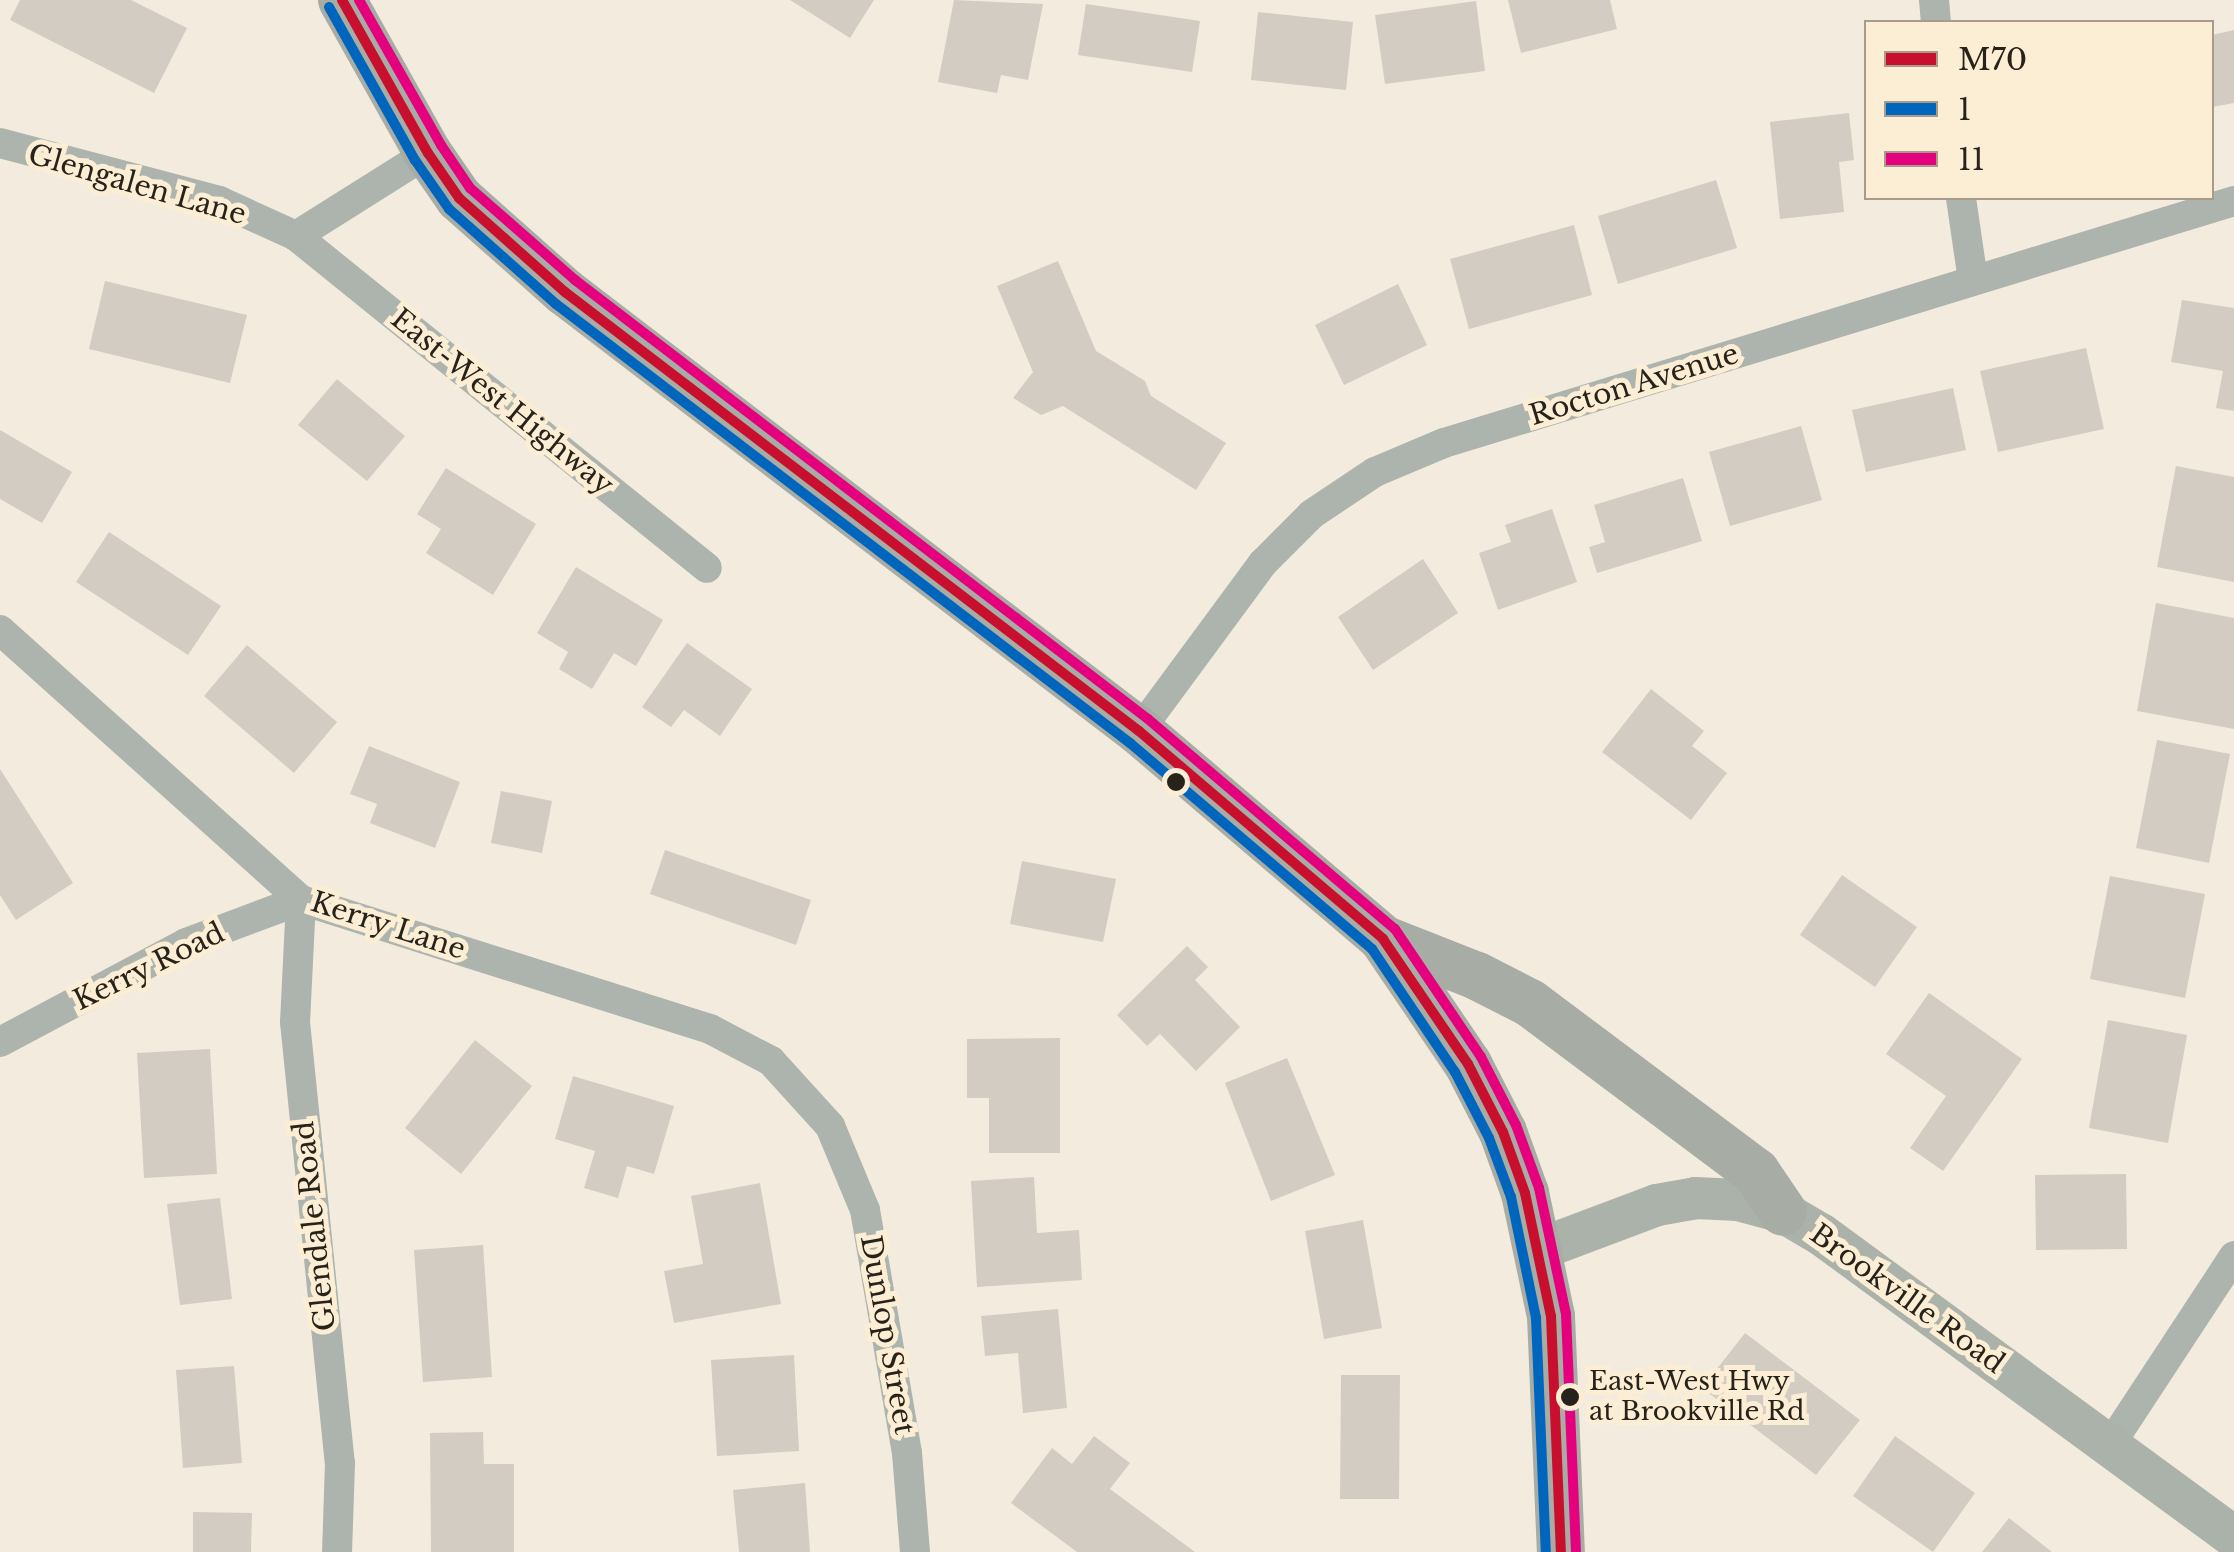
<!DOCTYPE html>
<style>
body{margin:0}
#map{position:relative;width:2234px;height:1552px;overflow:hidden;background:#f3ebde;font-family:"Libre Baskerville",serif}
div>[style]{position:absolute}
.building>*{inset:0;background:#d3ccc2}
.minor>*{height:30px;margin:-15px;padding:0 15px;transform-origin:15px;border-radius:15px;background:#acb4ad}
.secondary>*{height:42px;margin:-21px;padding:0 21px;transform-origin:21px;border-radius:21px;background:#abb2aa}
.primary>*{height:48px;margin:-24px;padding:0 24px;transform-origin:24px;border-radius:24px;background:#a7aca4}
.bus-1>*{height:10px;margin:-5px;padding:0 5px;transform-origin:5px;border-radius:5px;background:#c8102e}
.bus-2>*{height:10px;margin:-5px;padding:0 5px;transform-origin:5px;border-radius:5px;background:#0065bd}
.bus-3>*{height:10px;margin:-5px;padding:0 5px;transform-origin:5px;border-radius:5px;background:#e5007d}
.dots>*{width:28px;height:28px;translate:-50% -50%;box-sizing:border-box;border:5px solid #fcedd5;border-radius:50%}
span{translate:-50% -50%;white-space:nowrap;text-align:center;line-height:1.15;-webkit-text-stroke:10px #fcedd5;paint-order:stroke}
.bus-label{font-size:26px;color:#28231a}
.left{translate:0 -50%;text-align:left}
.street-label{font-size:28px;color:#28231a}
.legend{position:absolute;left:1864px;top:20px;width:350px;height:180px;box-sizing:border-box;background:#fcedd5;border:2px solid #a79c8a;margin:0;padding:12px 18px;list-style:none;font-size:30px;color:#28231a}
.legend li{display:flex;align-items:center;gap:20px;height:50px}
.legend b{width:50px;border:2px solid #a79c8a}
</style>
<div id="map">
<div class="building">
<i style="clip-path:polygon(20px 0,131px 0,187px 28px,154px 93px,10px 20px)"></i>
<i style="clip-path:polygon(790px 0,874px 0,850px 38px)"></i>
<i style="clip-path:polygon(954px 0,1043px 4px,1028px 80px,1001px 75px,997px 93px,938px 82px)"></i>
<i style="clip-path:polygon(1508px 0,1610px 0,1617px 29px,1521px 53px)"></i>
<i style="clip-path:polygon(1476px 1px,1485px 71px,1385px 84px,1375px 15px)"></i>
<i style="clip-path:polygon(1086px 4px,1200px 21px,1192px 72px,1078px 55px)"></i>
<i style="clip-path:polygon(1258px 12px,1353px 22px,1346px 90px,1251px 80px)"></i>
<i style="clip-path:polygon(2234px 30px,2234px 103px,2212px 107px,2212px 35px)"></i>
<i style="clip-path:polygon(1849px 113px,1854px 160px,1839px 162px,1844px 212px,1780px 219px,1770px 122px)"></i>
<i style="clip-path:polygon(1716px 180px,1737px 248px,1618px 284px,1598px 216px)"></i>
<i style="clip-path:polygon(1574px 225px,1592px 295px,1469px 329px,1450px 259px)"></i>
<i style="clip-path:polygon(1058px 261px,1096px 351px,1145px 381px,1151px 396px,1226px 443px,1196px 490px,1063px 406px,1041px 415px,1013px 398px,1033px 372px,997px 286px)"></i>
<i style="clip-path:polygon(105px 281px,247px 315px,230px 383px,89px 349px)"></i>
<i style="clip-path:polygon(1398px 284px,1427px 345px,1344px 385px,1315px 325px)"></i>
<i style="clip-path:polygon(2182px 300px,2234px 308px,2234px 411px,2216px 408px,2223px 371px,2171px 362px)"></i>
<i style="clip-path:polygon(2086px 348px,2104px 429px,1998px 452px,1980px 371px)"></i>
<i style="clip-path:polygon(337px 379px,405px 436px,367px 481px,298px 425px)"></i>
<i style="clip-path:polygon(1953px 388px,1966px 450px,1866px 472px,1852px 410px)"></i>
<i style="clip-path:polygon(1801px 426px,1822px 500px,1730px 526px,1709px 452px)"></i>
<i style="clip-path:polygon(0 430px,72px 472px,42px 523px,0 499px)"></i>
<i style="clip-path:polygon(2176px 466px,2234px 477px,2234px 582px,2157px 567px)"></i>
<i style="clip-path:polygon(446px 468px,536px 524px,493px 595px,426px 553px,441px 529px,417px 514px)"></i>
<i style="clip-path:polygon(1683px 478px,1702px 541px,1597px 573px,1589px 547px,1605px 542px,1594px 505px)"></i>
<i style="clip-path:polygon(1552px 509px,1577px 582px,1498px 610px,1479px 553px,1511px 542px,1505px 525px)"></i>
<i style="clip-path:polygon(109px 532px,221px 606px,188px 655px,76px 582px)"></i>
<i style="clip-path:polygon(1423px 559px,1458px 613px,1373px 670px,1338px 617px)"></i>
<i style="clip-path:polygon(576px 567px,663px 620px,636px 666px,614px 653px,592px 689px,559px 669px,568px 652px,537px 633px)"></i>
<i style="clip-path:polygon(2156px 603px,2234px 618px,2234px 729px,2137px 711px)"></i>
<i style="clip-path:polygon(687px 643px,752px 689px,720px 736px,684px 710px,671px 727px,642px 707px)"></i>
<i style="clip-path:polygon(247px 645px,337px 722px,294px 773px,204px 696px)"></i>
<i style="clip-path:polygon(1651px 689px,1704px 731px,1692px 746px,1727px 773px,1691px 820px,1602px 752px)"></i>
<i style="clip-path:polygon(2157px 740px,2230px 754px,2209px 863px,2136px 848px)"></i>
<i style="clip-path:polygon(369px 746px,460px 782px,435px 848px,370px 823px,377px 804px,350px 794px)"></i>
<i style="clip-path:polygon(0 769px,73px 883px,16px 920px,0 895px)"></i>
<i style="clip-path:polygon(501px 791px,552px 801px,542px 853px,491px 843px)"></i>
<i style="clip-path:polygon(665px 850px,811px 900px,796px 945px,650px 894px)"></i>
<i style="clip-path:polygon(1022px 861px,1116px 879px,1103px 942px,1010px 924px)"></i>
<i style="clip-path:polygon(1842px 875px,1917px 927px,1875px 987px,1800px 935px)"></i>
<i style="clip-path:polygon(2110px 876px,2205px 894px,2185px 998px,2090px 979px)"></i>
<i style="clip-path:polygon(1187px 946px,1208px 967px,1195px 980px,1240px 1027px,1196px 1071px,1160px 1034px,1147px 1046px,1117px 1015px)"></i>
<i style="clip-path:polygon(1929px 993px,2022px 1059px,1943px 1171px,1910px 1148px,1946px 1096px,1886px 1054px)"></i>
<i style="clip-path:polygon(2108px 1020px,2187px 1035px,2168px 1143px,2089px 1128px)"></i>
<i style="clip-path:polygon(1060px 1038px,1060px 1153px,989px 1153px,989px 1098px,967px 1098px,967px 1039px)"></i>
<i style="clip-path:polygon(475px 1040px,532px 1086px,461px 1174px,405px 1128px)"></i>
<i style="clip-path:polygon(210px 1049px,217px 1174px,144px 1178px,137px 1053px)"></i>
<i style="clip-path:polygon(1287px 1058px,1335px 1175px,1271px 1201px,1225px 1083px)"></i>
<i style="clip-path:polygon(573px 1076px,674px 1106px,654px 1174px,627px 1166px,618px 1198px,584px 1188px,595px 1151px,555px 1139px)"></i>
<i style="clip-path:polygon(2126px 1174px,2127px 1249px,2036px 1250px,2035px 1175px)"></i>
<i style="clip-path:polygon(1034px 1177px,1037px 1233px,1079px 1230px,1082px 1280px,977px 1287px,971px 1181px)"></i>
<i style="clip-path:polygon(760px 1183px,781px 1304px,674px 1323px,664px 1271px,703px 1264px,691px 1196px)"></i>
<i style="clip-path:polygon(220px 1198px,232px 1299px,180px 1305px,167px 1204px)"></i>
<i style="clip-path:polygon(1363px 1220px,1382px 1328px,1324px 1339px,1305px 1231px)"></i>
<i style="clip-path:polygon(483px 1245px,492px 1377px,423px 1382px,414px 1250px)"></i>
<i style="clip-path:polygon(1058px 1309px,1067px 1408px,1023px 1413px,1018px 1353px,985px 1356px,981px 1316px)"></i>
<i style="clip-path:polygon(1745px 1333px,1860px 1420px,1816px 1475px,1702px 1388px)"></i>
<i style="clip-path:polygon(794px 1355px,799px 1451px,717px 1456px,711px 1360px)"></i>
<i style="clip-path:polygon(234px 1366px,242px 1463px,183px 1468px,176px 1370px)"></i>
<i style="clip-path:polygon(1341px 1375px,1400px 1375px,1399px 1499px,1340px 1499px)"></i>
<i style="clip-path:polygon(483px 1432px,484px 1464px,514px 1464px,514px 1552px,431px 1552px,430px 1433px)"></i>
<i style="clip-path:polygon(1094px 1436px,1130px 1463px,1110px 1489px,1195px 1552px,1077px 1552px,1011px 1503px,1052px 1448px,1072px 1464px)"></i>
<i style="clip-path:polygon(1895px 1436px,1975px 1493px,1933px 1552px,1853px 1496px)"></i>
<i style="clip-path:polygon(805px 1483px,810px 1552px,739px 1552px,733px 1490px)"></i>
<i style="clip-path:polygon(193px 1512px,252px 1513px,251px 1552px,193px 1552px)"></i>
<i style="clip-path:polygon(2009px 1518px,2052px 1552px,1982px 1552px)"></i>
</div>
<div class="minor">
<i style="left:1934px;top:0;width:22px;rotate:85deg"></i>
<i style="left:0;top:143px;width:227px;rotate:14.8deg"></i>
<i style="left:219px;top:201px;width:85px;rotate:24.4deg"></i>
<i style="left:296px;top:236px;width:156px;rotate:-32.2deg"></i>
<i style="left:1961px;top:198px;width:83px;rotate:81.7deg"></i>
<i style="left:296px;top:236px;width:528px;rotate:38.93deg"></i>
<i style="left:0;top:630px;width:404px;rotate:41.9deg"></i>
<i style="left:301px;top:900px;width:429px;rotate:17.5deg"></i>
<i style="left:710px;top:1029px;width:69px;rotate:27.7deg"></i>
<i style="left:771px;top:1061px;width:88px;rotate:47.8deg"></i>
<i style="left:830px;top:1126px;width:91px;rotate:67.4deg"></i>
<i style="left:865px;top:1210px;width:247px;rotate:80.2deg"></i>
<i style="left:907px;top:1453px;width:99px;rotate:85.4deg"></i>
<i style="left:1139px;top:731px;width:209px;rotate:-53.6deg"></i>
<i style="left:1263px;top:563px;width:69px;rotate:-45deg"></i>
<i style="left:1312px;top:514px;width:76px;rotate:-33.7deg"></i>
<i style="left:1375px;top:472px;width:75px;rotate:-22.8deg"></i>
<i style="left:1444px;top:443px;width:826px;rotate:-17.03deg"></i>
<i style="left:0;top:1042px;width:211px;rotate:-28deg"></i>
<i style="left:186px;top:943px;width:123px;rotate:-20.5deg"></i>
<i style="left:301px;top:900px;width:122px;rotate:92.8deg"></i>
<i style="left:295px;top:1022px;width:443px;rotate:84.2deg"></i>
<i style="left:340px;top:1463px;width:89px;rotate:91.9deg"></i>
<i style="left:2110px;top:1445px;width:226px;rotate:-56.7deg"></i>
</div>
<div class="secondary">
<i style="left:1540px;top:1249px;width:125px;rotate:-20.6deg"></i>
<i style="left:1657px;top:1205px;width:39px;rotate:-10deg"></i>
<i style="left:1695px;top:1198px;width:43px;rotate:2.7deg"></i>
<i style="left:1738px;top:1200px;width:47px;rotate:14.9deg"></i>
<i style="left:1783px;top:1212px;width:45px;rotate:30.5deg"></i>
<i style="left:1822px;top:1235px;width:511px;rotate:36.24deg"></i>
</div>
<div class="primary">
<i style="left:342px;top:0;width:176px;rotate:60.7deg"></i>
<i style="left:428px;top:153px;width:55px;rotate:55.4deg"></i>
<i style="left:459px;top:198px;width:142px;rotate:41.6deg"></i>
<i style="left:565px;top:292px;width:723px;rotate:37.41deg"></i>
<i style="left:1139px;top:731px;width:321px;rotate:40.4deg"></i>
<i style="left:1383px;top:939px;width:151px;rotate:55.8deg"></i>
<i style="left:1468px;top:1064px;width:76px;rotate:62.8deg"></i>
<i style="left:1503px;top:1132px;width:65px;rotate:70.2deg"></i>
<i style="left:1525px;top:1193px;width:126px;rotate:78.1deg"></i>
<i style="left:1551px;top:1316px;width:236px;rotate:87.6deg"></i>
<i style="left:1383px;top:939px;width:101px;rotate:21.5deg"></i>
<i style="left:1477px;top:976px;width:59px;rotate:27deg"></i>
<i style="left:1530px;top:1003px;width:282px;rotate:36.8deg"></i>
<i style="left:1756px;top:1172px;width:48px;rotate:56deg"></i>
</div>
<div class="bus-1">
<i style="left:342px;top:0;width:176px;rotate:60.7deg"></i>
<i style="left:428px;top:153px;width:55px;rotate:55.4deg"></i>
<i style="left:459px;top:198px;width:142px;rotate:41.6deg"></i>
<i style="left:565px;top:292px;width:723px;rotate:37.41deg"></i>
<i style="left:1139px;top:731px;width:321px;rotate:40.4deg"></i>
<i style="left:1383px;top:939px;width:151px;rotate:55.8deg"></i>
<i style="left:1468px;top:1064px;width:76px;rotate:62.8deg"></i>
<i style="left:1503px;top:1132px;width:65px;rotate:70.2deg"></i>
<i style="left:1525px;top:1193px;width:126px;rotate:78.1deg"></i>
<i style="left:1551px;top:1316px;width:236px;rotate:87.6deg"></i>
</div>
<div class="bus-2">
<i style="left:329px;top:7px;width:176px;rotate:60.7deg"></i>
<i style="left:415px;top:160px;width:60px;rotate:55.2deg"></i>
<i style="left:449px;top:209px;width:143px;rotate:41.6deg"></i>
<i style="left:556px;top:304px;width:723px;rotate:37.41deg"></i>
<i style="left:1130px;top:743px;width:318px;rotate:40.4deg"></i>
<i style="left:1372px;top:949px;width:148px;rotate:56deg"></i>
<i style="left:1455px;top:1072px;width:74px;rotate:62.7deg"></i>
<i style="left:1489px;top:1138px;width:63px;rotate:69.6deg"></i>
<i style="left:1511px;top:1197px;width:124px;rotate:78.3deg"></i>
<i style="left:1536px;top:1318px;width:234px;rotate:87.6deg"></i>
</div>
<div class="bus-3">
<i style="left:359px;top:0;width:167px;rotate:60.5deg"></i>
<i style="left:441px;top:145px;width:52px;rotate:56deg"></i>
<i style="left:470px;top:188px;width:140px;rotate:41.2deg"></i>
<i style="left:575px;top:280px;width:722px;rotate:37.46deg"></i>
<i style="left:1148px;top:719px;width:324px;rotate:40.4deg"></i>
<i style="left:1395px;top:929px;width:154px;rotate:56.1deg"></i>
<i style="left:1481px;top:1057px;width:76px;rotate:62.8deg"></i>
<i style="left:1516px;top:1125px;width:67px;rotate:69.9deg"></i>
<i style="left:1539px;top:1188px;width:129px;rotate:77.9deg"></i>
<i style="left:1566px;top:1314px;width:237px;rotate:87.6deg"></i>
</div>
<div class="dots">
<i style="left:1176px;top:782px;background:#28231a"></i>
<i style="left:1570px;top:1397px;background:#28231a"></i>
</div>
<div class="bus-label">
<span class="left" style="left:1589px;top:1397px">East-West Hwy<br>at Brookville Rd</span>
</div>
<div class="street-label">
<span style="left:137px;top:185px;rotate:16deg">Glengalen Lane</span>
<span style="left:1634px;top:385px;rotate:-17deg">Rocton Avenue</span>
<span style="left:502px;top:402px;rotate:39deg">East-West Highway</span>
<span style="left:388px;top:926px;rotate:18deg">Kerry Lane</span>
<span style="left:149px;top:967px;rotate:-26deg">Kerry Road</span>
<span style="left:315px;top:1226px;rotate:-96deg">Glendale Road</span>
<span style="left:1907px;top:1299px;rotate:36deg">Brookville Road</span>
<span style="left:887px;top:1335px;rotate:80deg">Dunlop Street</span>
</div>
<ul class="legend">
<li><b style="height:12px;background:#c8102e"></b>M70</li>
<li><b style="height:12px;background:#0065bd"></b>1</li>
<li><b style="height:12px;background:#e5007d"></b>11</li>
</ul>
</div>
